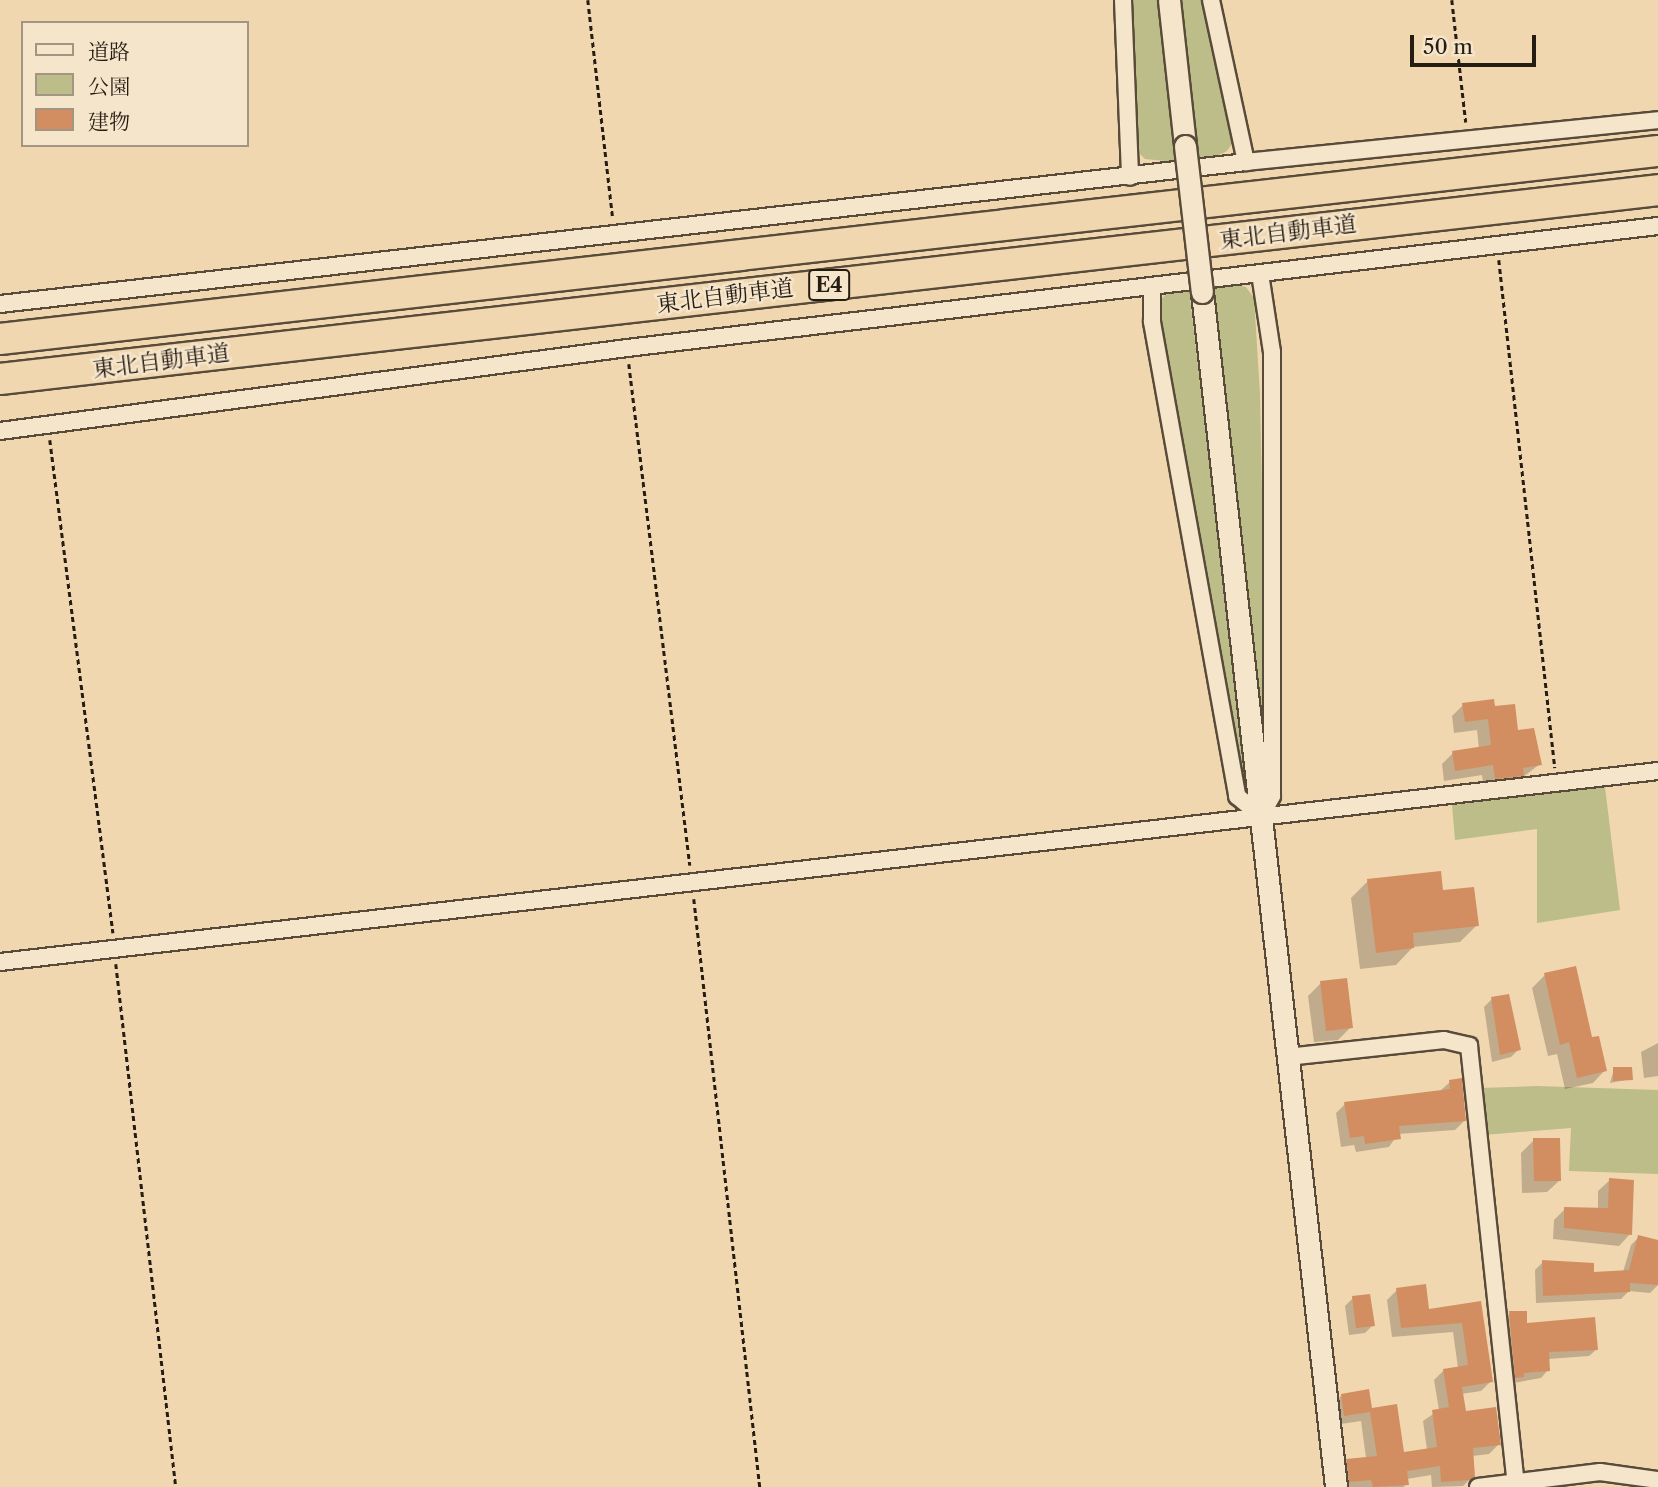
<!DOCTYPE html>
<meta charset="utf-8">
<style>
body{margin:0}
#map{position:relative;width:1658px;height:1487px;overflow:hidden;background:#f0d7af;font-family:"Libre Caslon Text","Noto Serif JP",serif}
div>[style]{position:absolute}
.green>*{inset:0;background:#bcbd88}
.shadow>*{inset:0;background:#0003}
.building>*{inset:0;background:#d28e61}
.path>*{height:2.5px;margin-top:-1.25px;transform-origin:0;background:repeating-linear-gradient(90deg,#251c13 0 5px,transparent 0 8.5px)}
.roads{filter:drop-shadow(2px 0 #584b3a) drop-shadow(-2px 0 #584b3a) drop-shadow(0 2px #584b3a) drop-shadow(0 -2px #584b3a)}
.minor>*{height:16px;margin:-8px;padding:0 8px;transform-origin:8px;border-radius:8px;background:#f5e5cb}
.tertiary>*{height:21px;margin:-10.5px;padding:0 10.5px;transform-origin:10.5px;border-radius:10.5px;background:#f5e5cb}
.motorway>*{height:30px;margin:-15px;padding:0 15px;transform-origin:15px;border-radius:15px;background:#f0d7af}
.bridges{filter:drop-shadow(2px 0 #584b3a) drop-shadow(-2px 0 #584b3a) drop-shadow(0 2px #584b3a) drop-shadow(0 -2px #584b3a)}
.tertiary-bridge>*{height:21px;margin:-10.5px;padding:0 10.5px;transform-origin:10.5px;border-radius:10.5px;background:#f5e5cb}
span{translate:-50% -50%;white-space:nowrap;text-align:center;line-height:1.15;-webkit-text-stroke:5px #f5e5cb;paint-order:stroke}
.shield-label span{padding:2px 5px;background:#f5e5cb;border:2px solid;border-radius:5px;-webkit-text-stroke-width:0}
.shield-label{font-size:21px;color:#251c13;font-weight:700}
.street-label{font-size:23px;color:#251c13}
.legend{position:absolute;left:21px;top:21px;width:228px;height:126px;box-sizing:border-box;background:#f5e5cb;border:2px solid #a29581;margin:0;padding:9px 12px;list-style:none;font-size:21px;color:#251c13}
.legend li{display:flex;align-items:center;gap:14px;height:35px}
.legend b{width:35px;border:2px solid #a29581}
.scale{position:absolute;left:1410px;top:35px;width:126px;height:32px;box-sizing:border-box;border:4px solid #251c13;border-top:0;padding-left:9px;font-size:21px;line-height:24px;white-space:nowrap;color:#251c13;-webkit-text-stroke:5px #f5e5cb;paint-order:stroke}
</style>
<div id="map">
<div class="green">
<i style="clip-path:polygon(1132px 0,1158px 0,1176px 162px,1145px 159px,1138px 152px)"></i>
<i style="clip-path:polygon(1178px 0,1209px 0,1234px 141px,1227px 151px,1215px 157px,1196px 160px)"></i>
<i style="clip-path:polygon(1235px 284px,1246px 287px,1254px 298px,1260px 394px,1268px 789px,1210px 287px)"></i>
<i style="clip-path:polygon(1189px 289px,1246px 778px,1243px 778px,1167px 396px,1157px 304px,1169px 291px)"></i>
<i style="clip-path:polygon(1605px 787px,1620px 910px,1537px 923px,1537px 829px,1455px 840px,1452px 805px)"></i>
<i style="clip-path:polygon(1537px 1086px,1658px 1090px,1658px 1174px,1569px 1171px,1571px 1128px,1484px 1135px,1480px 1088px)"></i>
</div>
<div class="shadow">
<i style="clip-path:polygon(1463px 705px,1493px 708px,1540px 764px,1511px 786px,1484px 790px,1482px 775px,1444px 781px,1442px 764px,1453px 753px,1479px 749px,1477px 730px,1454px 733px,1452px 716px)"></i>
<i style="clip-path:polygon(1368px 881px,1477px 925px,1460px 942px,1413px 947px,1396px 965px,1360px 969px,1351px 898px)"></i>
<i style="clip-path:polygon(1545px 975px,1605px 1070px,1593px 1083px,1565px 1089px,1557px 1054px,1548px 1056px,1532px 988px)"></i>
<i style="clip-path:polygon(1321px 983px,1351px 1027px,1338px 1040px,1314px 1042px,1308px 996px)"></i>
<i style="clip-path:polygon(1492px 999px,1519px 1049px,1511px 1057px,1492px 1062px,1484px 1007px)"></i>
<i style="clip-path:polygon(1658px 1043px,1658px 1076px,1644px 1078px,1641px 1052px)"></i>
<i style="clip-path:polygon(1614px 1069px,1631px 1079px,1610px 1083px)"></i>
<i style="clip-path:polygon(1450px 1082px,1465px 1120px,1455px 1130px,1398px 1134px,1389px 1147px,1356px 1152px,1354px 1145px,1341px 1147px,1336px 1113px,1345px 1104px,1439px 1092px)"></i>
<i style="clip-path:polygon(1534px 1140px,1560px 1180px,1547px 1192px,1522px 1193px,1521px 1153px)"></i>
<i style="clip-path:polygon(1610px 1180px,1630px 1234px,1619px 1246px,1553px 1239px,1554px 1220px,1565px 1209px,1598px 1210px,1598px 1191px)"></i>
<i style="clip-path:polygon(1639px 1237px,1658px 1242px,1658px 1285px,1650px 1293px,1629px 1291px,1621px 1299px,1536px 1303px,1535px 1270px,1543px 1262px,1593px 1274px,1623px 1272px,1631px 1245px)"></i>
<i style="clip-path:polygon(1397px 1290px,1428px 1311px,1480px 1303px,1491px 1381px,1481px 1391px,1461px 1394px,1464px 1413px,1499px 1444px,1489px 1454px,1472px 1456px,1473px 1476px,1463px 1486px,1432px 1487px,1431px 1475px,1407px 1479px,1404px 1487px,1339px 1487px,1337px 1471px,1347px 1461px,1366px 1458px,1361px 1421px,1334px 1425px,1332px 1405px,1342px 1395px,1371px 1410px,1403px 1454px,1427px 1450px,1423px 1421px,1439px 1410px,1434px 1380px,1444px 1370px,1458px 1368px,1453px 1332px,1392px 1337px,1387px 1300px)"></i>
<i style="clip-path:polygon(1353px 1298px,1373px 1325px,1365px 1333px,1349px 1335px,1345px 1306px)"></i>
<i style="clip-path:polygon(1510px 1313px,1525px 1324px,1597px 1349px,1589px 1356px,1548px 1359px,1548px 1370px,1541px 1378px,1508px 1384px,1503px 1320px)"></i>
</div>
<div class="building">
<i style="clip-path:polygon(1494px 699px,1495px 706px,1515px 704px,1518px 730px,1534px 728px,1542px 765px,1523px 768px,1524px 776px,1495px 779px,1493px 765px,1455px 771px,1452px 751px,1491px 745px,1488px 719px,1465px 722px,1462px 703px)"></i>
<i style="clip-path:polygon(1441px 871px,1443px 890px,1474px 887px,1479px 926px,1413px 933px,1414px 948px,1376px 953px,1367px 879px)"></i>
<i style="clip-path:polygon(1576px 966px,1592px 1037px,1599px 1036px,1607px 1071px,1577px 1078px,1569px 1042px,1560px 1045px,1544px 973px)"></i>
<i style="clip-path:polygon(1347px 978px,1353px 1028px,1326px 1031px,1320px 981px)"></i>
<i style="clip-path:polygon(1509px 994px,1521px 1050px,1500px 1055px,1491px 997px)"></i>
<i style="clip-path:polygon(1613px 1067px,1632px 1067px,1633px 1080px,1613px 1081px)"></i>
<i style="clip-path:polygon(1462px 1078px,1466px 1121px,1399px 1126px,1401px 1139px,1365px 1144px,1364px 1136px,1350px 1138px,1344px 1102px,1450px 1089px,1449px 1080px)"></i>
<i style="clip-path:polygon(1533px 1138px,1560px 1138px,1561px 1181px,1534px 1181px)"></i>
<i style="clip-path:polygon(1609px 1178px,1634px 1180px,1632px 1235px,1564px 1228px,1564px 1207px,1608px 1208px)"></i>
<i style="clip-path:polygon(1638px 1235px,1658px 1240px,1658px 1285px,1630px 1283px,1630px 1292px,1543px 1296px,1542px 1260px,1594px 1263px,1594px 1272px,1629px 1270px)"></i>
<i style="clip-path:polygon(1426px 1284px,1429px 1309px,1481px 1301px,1493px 1382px,1462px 1387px,1466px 1411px,1496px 1407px,1501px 1445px,1473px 1448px,1475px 1477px,1470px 1480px,1441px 1482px,1440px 1466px,1407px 1471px,1409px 1485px,1373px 1487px,1371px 1480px,1349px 1482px,1346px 1459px,1377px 1456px,1370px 1412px,1344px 1416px,1341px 1394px,1369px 1389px,1372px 1408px,1397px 1404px,1404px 1452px,1437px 1447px,1432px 1410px,1449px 1407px,1443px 1369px,1468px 1365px,1462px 1323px,1401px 1328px,1396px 1288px)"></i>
<i style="clip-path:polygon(1370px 1294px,1375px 1326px,1356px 1328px,1352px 1296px)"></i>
<i style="clip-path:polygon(1509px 1311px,1527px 1311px,1527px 1323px,1595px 1317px,1598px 1350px,1549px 1352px,1550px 1371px,1524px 1373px,1524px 1377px,1515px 1378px)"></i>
</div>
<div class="path">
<i style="left:588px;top:0;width:220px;rotate:83.5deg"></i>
<i style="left:1452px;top:0;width:123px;rotate:83.5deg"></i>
<i style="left:1499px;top:260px;width:511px;rotate:83.71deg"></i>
<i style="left:629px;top:364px;width:505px;rotate:83.06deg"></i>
<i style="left:50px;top:440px;width:497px;rotate:82.7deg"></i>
<i style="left:694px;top:899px;width:592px;rotate:83.6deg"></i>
<i style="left:116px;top:964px;width:526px;rotate:83.46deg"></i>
</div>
<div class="roads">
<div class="minor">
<i style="left:1123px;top:0;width:177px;rotate:87.7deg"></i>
<i style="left:1211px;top:0;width:166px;rotate:77.8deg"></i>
<i style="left:1152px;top:286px;width:36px;rotate:90deg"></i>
<i style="left:1152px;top:322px;width:482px;rotate:79.8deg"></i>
<i style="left:1237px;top:796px;width:31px;rotate:40deg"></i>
<i style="left:1261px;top:816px;width:23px;rotate:-61deg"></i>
<i style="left:1272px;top:796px;width:444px;rotate:-90deg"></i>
<i style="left:1272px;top:352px;width:79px;rotate:-98.7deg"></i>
<i style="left:0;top:304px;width:1254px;rotate:-6.5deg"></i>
<i style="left:1246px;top:162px;width:414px;rotate:-5.8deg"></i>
<i style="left:0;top:431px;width:632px;rotate:-7.54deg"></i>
<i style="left:627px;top:348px;width:1038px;rotate:-6.75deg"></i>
<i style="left:0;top:962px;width:1669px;rotate:-6.57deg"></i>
<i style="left:1287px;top:1057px;width:158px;rotate:-6.2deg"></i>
<i style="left:1444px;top:1040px;width:26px;rotate:13deg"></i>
<i style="left:1469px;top:1046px;width:443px;rotate:83.9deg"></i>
<i style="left:1478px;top:1487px;width:123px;rotate:-7deg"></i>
<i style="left:1600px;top:1472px;width:59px;rotate:7.9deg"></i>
</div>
<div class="tertiary">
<i style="left:1169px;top:0;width:147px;rotate:83.7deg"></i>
<i style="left:1202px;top:292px;width:1202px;rotate:83.6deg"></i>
</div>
<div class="motorway">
<i style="left:0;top:339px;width:1669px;rotate:-6.47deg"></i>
<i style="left:0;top:379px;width:1669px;rotate:-6.5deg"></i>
</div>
</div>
<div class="bridges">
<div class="tertiary-bridge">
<i style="left:1185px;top:146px;width:147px;rotate:83.4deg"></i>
</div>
</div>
<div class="shield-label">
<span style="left:829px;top:285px">E4</span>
</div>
<div class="street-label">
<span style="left:1288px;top:232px;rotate:-7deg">東北自動車道</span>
<span style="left:725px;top:296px;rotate:-7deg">東北自動車道</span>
<span style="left:161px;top:361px;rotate:-7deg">東北自動車道</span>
</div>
<ul class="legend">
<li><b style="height:9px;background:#f5e5cb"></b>道路</li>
<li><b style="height:19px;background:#bcbd88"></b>公園</li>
<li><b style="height:19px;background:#d28e61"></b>建物</li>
</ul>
<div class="scale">50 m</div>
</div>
